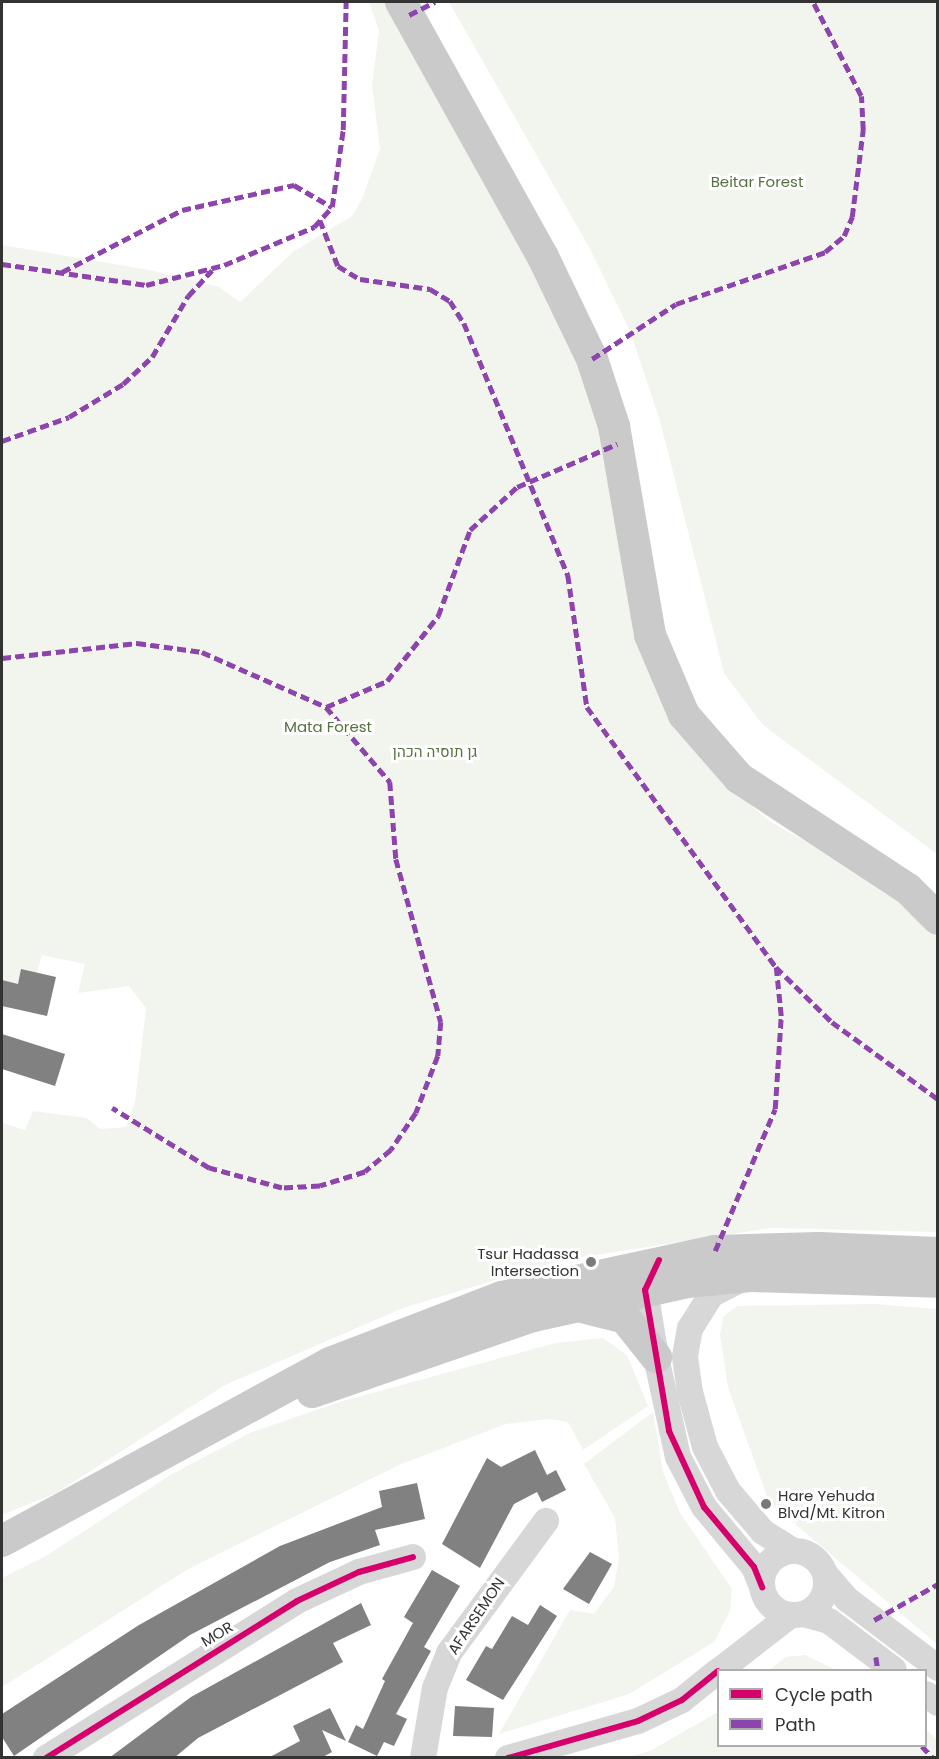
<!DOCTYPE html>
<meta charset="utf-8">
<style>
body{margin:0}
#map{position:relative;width:939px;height:1759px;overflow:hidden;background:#fff;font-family:Poppins,Heebo,sans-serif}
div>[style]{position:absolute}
.green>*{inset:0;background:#f1f5ed}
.building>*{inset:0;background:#818181}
.minor>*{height:26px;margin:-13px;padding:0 13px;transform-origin:13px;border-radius:13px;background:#d7d7d7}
.minor>.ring{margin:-13px;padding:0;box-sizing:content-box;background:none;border:26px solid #d7d7d7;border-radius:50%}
.major>*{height:32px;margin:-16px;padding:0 16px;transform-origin:16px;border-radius:16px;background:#cacaca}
.quiet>*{height:4.5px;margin-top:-2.25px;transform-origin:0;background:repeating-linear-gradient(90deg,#8e44ad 0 9px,transparent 0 13.5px)}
.cycleway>*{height:6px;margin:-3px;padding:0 3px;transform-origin:3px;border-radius:3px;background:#d6006c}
.dots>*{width:16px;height:16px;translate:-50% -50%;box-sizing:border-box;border:3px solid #fff;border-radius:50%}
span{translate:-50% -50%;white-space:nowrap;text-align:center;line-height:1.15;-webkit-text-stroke:6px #fff;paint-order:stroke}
.park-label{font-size:15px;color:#56703f}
.poi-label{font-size:15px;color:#333}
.right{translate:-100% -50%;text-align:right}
.left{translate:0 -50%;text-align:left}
.street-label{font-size:15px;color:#333}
.frame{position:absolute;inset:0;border:3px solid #333;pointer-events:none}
.legend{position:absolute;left:717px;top:1669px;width:210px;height:78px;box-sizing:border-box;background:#fff;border:2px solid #adadad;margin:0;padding:8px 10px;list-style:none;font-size:18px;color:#333}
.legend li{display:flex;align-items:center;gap:12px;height:30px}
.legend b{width:30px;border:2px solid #adadad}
</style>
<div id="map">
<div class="green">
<i style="clip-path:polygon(369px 2px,387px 2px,461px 130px,592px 382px,625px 573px,718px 776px,769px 821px,873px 879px,937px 937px,937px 1232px,771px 1228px,563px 1260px,502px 1278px,403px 1308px,225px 1385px,56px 1493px,2px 1515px,2px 1123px,25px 1130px,33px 1111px,87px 1118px,100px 1129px,126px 1127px,135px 1102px,146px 1008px,129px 986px,78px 993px,85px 964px,42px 955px,29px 1000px,3px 1011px,2px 1019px,2px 245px,155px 271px,219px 287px,240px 302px,294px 251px,352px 216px,362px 199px,380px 149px,372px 85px,379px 31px)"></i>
<i style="clip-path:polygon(449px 2px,937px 2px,937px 854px,763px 725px,724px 673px,660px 421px,630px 331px,589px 247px)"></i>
<i style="clip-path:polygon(875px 1304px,937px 1309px,937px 1644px,769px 1502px,728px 1387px,720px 1335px,723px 1317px,737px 1306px)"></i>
<i style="clip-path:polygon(603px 1338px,627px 1355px,648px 1406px,583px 1450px,568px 1422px,549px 1419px,506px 1424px,399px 1465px,190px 1568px,2px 1687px,2px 1578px,46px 1556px,172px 1474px,252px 1432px,343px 1401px,556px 1343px)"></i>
<i style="clip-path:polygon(653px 1412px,663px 1472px,680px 1513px,732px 1589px,730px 1611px,714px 1642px,629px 1694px,499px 1734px,570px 1610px,594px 1614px,614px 1587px,619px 1557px,615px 1518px,584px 1464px)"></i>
<i style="clip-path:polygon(805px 1655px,836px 1670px,770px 1670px,785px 1657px)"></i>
<i style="clip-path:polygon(718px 1712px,718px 1746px,926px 1746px,926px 1729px,937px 1740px,937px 1757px,628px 1757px,650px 1751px)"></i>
</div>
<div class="building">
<i style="clip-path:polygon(21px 969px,56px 977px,47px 1016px,2px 1006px,2px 980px,18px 984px)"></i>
<i style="clip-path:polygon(2px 1034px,65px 1054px,55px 1086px,2px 1069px)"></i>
<i style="clip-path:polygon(535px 1450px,547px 1475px,556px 1470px,566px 1490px,542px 1502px,537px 1492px,514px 1504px,480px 1568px,442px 1544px,487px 1458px,501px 1467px)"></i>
<i style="clip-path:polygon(417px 1483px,425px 1519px,375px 1530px,380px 1545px,330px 1562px,190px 1635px,14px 1756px,2px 1737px,2px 1714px,139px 1625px,280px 1546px,382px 1507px,379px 1491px)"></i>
<i style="clip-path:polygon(590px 1552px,612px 1564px,589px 1604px,563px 1589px)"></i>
<i style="clip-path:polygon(432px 1570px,460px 1586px,424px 1647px,431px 1651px,396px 1714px,407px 1719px,394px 1746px,384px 1742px,377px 1756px,348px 1742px,356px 1725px,363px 1729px,385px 1681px,382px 1679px,413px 1623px,404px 1617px)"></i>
<i style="clip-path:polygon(361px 1603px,371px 1625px,333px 1643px,343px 1662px,198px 1738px,174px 1758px,109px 1758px,191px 1697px)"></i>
<i style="clip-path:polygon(540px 1605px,557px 1616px,503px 1700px,466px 1680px,486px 1646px,492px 1649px,512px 1616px,528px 1625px)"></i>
<i style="clip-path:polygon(455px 1706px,494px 1708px,492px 1737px,453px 1736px)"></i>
<i style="clip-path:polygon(330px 1708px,346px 1741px,322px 1730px,332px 1752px,321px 1758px,268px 1758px,300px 1741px,293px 1726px)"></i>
</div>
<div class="minor">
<i style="left:649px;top:1274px;width:16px;rotate:104deg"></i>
<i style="left:645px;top:1290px;width:68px;rotate:80.7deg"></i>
<i style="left:656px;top:1357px;width:102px;rotate:77.6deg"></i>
<i style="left:678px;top:1457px;width:56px;rotate:62.5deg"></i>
<i style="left:704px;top:1507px;width:78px;rotate:50.2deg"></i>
<i style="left:754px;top:1567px;width:22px;rotate:68deg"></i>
<i style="left:740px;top:1280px;width:33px;rotate:153deg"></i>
<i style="left:711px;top:1295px;width:39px;rotate:122deg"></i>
<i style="left:690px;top:1328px;width:29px;rotate:100deg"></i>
<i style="left:685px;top:1357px;width:35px;rotate:82deg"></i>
<i style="left:690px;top:1392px;width:57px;rotate:74.7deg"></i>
<i style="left:705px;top:1447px;width:50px;rotate:62.4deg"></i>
<i style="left:728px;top:1491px;width:54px;rotate:49.5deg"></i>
<i style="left:763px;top:1532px;width:34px;rotate:32deg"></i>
<i class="ring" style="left:762px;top:1551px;width:38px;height:38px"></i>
<i style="left:826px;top:1575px;width:33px;rotate:49deg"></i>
<i style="left:848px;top:1600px;width:113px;rotate:37.1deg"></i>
<i style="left:803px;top:1614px;width:27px;rotate:15deg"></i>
<i style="left:829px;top:1621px;width:81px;rotate:37deg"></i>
<i style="left:720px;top:1670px;width:90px;rotate:-37.8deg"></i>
<i style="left:926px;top:1694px;width:15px;rotate:37deg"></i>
<i style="left:46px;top:1758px;width:296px;rotate:-32deg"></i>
<i style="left:297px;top:1601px;width:68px;rotate:-25.1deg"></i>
<i style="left:359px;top:1572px;width:56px;rotate:-15.5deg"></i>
<i style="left:423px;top:1758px;width:71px;rotate:-80.3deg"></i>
<i style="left:435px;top:1688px;width:38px;rotate:-68deg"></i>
<i style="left:449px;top:1653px;width:164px;rotate:-53.7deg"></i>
<i style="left:508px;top:1758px;width:135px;rotate:-15.9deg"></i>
<i style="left:638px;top:1721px;width:49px;rotate:-25.5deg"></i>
<i style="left:682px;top:1700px;width:46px;rotate:-38.9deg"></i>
</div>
<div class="major">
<i style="left:401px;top:2px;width:292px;rotate:60.9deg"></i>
<i style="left:543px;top:257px;width:113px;rotate:64.3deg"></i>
<i style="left:592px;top:359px;width:71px;rotate:71.8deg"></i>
<i style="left:614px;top:426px;width:212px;rotate:80.2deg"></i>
<i style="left:650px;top:635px;width:87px;rotate:67deg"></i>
<i style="left:684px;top:715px;width:84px;rotate:48.9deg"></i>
<i style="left:739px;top:778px;width:202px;rotate:33.3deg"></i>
<i style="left:908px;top:889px;width:42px;rotate:45deg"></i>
<i style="left:582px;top:1307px;width:44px;rotate:14.3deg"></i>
<i style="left:625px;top:1318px;width:50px;rotate:51.5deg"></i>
<i style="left:312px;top:1392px;width:234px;rotate:-19deg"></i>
<i style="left:533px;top:1316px;width:158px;rotate:-12.4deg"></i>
<i style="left:687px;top:1282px;width:64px;rotate:-5.4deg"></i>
<i style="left:751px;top:1276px;width:187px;rotate:1.8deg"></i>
<i style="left:2px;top:1541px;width:373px;rotate:-28.5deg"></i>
<i style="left:330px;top:1363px;width:184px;rotate:-21deg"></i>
<i style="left:502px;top:1297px;width:218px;rotate:-12.2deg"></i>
<i style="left:715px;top:1251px;width:104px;rotate:-1.7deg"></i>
<i style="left:819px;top:1248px;width:119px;rotate:2.4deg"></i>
</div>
<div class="quiet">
<i style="left:409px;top:15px;width:29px;rotate:-27deg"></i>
<i style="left:320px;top:220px;width:49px;rotate:68.6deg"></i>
<i style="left:338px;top:266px;width:26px;rotate:31deg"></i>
<i style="left:360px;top:279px;width:71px;rotate:8.1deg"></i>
<i style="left:430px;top:289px;width:23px;rotate:31deg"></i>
<i style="left:450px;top:301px;width:26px;rotate:58deg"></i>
<i style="left:464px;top:323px;width:273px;rotate:67.6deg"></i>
<i style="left:568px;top:575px;width:133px;rotate:81.8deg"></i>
<i style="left:587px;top:707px;width:321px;rotate:54deg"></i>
<i style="left:776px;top:967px;width:78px;rotate:44.5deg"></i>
<i style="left:832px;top:1022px;width:131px;rotate:36deg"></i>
<i style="left:2px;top:264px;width:146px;rotate:8.3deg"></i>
<i style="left:146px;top:285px;width:81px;rotate:-14.4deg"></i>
<i style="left:224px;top:265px;width:98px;rotate:-22.9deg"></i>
<i style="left:314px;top:227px;width:27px;rotate:-48deg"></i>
<i style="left:332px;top:207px;width:78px;rotate:-81.9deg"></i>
<i style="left:343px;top:130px;width:128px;rotate:-88.7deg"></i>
<i style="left:62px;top:272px;width:135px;rotate:-27.3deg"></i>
<i style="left:182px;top:210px;width:115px;rotate:-12.6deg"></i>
<i style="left:294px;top:185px;width:44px;rotate:30.1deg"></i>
<i style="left:592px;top:359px;width:100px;rotate:-33.2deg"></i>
<i style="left:676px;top:304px;width:158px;rotate:-19.2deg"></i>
<i style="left:825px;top:252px;width:25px;rotate:-40deg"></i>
<i style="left:844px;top:236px;width:21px;rotate:-67deg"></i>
<i style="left:852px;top:217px;width:88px;rotate:-82.8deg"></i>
<i style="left:863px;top:130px;width:34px;rotate:-93deg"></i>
<i style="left:861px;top:96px;width:106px;rotate:-117.1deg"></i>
<i style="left:2px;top:441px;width:71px;rotate:-19.7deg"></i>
<i style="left:69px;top:417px;width:63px;rotate:-31.4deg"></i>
<i style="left:123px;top:384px;width:40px;rotate:-43deg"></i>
<i style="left:152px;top:357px;width:71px;rotate:-59.5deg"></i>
<i style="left:188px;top:296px;width:35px;rotate:-47deg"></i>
<i style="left:2px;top:658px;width:136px;rotate:-6.3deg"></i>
<i style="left:137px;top:643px;width:66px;rotate:7.9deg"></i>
<i style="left:202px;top:652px;width:136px;rotate:23.9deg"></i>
<i style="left:326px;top:707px;width:99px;rotate:49.5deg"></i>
<i style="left:390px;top:782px;width:77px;rotate:85.5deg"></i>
<i style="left:396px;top:859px;width:169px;rotate:74.6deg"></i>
<i style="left:441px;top:1022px;width:34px;rotate:95deg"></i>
<i style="left:438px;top:1056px;width:61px;rotate:111.1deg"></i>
<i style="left:416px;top:1113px;width:45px;rotate:124deg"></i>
<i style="left:391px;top:1150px;width:34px;rotate:140deg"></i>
<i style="left:365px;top:1172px;width:47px;rotate:162.7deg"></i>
<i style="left:320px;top:1186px;width:38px;rotate:177deg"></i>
<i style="left:282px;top:1188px;width:76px;rotate:-164.7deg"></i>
<i style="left:209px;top:1168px;width:114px;rotate:-148.3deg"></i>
<i style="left:326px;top:707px;width:66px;rotate:-23.1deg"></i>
<i style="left:387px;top:681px;width:83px;rotate:-51.9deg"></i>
<i style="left:438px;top:616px;width:92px;rotate:-69.6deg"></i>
<i style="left:470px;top:530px;width:64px;rotate:-42.5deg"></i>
<i style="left:517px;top:487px;width:109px;rotate:-23.3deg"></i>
<i style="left:715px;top:1251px;width:154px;rotate:-67.1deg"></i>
<i style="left:775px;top:1109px;width:93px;rotate:-86.3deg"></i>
<i style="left:781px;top:1016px;width:49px;rotate:-95.8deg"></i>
<i style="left:874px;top:1620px;width:73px;rotate:-29.4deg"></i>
<i style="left:876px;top:1657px;width:13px;rotate:81deg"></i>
<i style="left:922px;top:1746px;width:16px;rotate:47deg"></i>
</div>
<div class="cycleway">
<i style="left:659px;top:1260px;width:33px;rotate:115deg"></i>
<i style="left:645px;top:1290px;width:143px;rotate:80.3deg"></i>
<i style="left:669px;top:1431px;width:84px;rotate:65.3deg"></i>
<i style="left:704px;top:1507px;width:78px;rotate:50.2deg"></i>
<i style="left:754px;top:1567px;width:22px;rotate:68deg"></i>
<i style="left:46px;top:1758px;width:296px;rotate:-32deg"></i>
<i style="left:297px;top:1601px;width:68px;rotate:-25.1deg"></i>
<i style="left:359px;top:1572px;width:56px;rotate:-15.5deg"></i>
<i style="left:508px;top:1758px;width:135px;rotate:-15.9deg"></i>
<i style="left:638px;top:1721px;width:49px;rotate:-25.5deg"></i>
<i style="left:682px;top:1700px;width:46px;rotate:-38.9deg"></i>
</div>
<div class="dots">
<i style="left:591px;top:1262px;background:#7a7a7a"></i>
<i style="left:766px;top:1504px;background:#7a7a7a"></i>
</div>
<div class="park-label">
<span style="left:757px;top:182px">Beitar Forest</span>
<span style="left:328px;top:727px">Mata Forest</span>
<span style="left:435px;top:752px">גן תוסיה הכהן</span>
</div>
<div class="poi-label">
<span class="right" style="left:579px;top:1262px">Tsur Hadassa<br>Intersection</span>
<span class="left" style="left:778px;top:1504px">Hare Yehuda<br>Blvd/Mt. Kitron</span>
</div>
<div class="street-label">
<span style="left:476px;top:1616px;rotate:-56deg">AFARSEMON</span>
<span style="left:217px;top:1634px;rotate:-31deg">MOR</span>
</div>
<div class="frame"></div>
<ul class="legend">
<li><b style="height:8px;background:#d6006c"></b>Cycle path</li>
<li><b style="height:8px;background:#8e44ad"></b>Path</li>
</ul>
</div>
